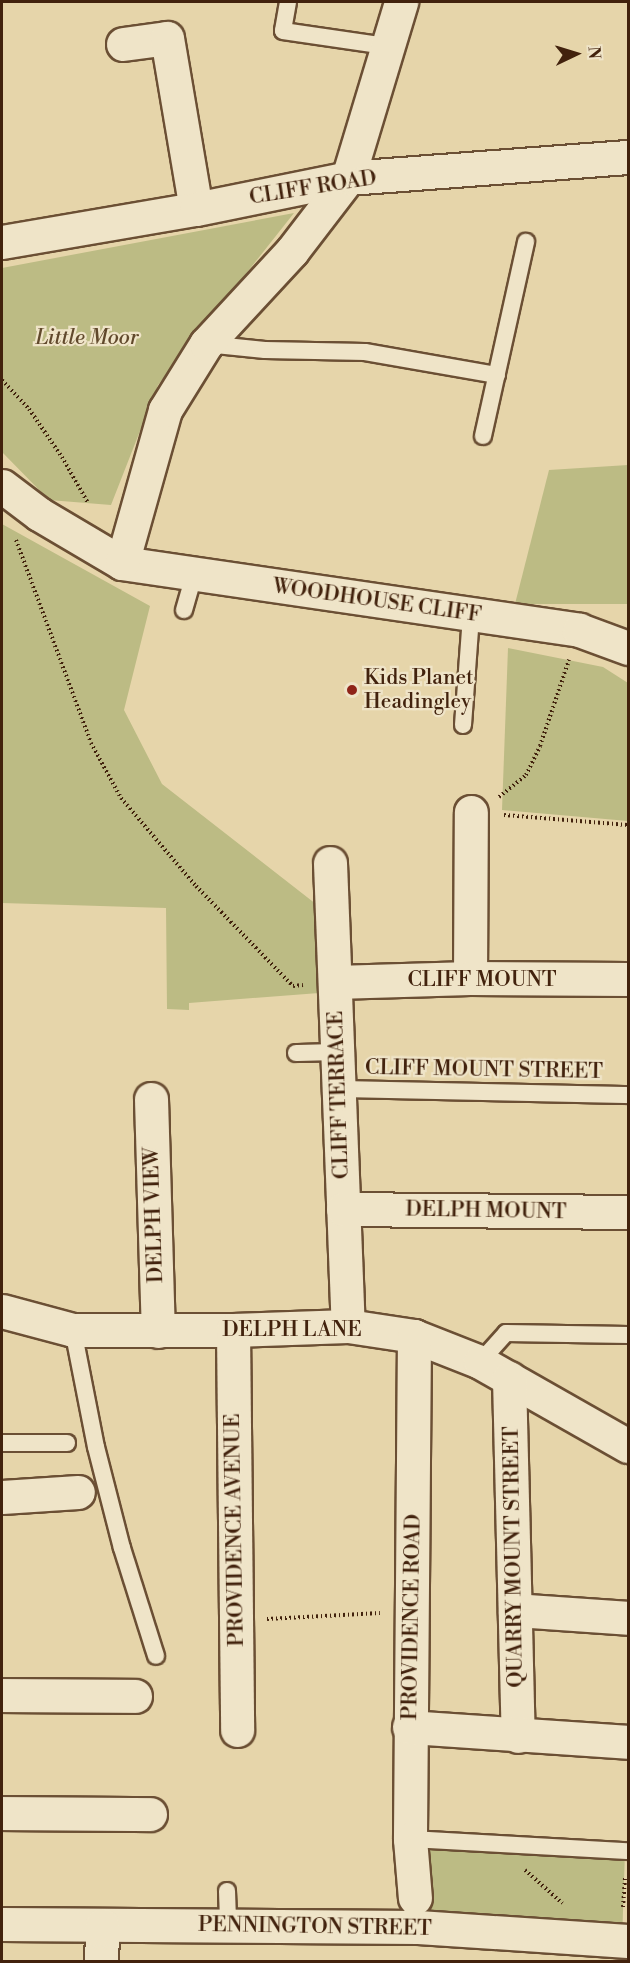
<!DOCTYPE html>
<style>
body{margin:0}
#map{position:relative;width:630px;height:1963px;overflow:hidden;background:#e6d5aa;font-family:"Libre Bodoni",serif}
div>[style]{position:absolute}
.green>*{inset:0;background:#bcbb84}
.path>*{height:4px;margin-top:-2px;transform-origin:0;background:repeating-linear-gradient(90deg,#42220d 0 1.5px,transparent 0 4.5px)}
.roads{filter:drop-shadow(2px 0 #6b4f34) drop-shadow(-2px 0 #6b4f34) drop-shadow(0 2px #6b4f34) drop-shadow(0 -2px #6b4f34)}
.service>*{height:16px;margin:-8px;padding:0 8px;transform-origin:8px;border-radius:8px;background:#efe4c8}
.minor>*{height:33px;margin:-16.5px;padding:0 16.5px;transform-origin:16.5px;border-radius:16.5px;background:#efe4c8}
.dots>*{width:16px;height:16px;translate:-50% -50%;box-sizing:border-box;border:3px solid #efe4c8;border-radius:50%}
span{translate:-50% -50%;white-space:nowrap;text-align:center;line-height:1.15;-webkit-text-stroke:4.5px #efe4c8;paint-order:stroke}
.street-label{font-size:21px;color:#42220d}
.park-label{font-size:21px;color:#60482b;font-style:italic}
.poi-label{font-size:21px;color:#42220d}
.left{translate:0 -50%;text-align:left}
.frame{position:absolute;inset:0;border:3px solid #42220d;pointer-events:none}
.north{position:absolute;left:546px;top:24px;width:60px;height:60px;-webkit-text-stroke:4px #efe4c8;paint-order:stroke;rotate:86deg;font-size:16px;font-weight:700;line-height:24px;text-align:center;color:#42220d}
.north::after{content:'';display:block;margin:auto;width:21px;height:27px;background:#42220d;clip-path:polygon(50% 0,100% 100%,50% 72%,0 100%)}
</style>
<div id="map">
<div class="green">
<i style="clip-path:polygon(294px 213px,158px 385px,111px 505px,49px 500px,2px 452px,2px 268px)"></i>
<i style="clip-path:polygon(628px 465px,628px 604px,515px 604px,549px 470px)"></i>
<i style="clip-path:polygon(2px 524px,150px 606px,124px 710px,162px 784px,321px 908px,319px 993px,189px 1003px,189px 1010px,167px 1009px,166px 908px,2px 903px)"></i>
<i style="clip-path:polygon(508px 648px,603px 667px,628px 683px,628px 821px,502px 810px)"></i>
<i style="clip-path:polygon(410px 1839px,625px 1851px,622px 1941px,418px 1927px)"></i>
</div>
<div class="path">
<i style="left:2px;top:380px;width:40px;rotate:47deg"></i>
<i style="left:29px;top:409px;width:58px;rotate:55.5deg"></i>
<i style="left:62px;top:457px;width:53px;rotate:60.5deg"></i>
<i style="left:16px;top:540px;width:216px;rotate:69.7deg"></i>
<i style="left:91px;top:743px;width:63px;rotate:61.4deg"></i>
<i style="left:121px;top:798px;width:116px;rotate:49.6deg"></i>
<i style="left:196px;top:886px;width:139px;rotate:45.9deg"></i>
<i style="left:293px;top:986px;width:10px;rotate:-6deg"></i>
<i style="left:499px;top:797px;width:35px;rotate:-39deg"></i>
<i style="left:526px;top:775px;width:32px;rotate:-64deg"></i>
<i style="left:540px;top:746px;width:91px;rotate:-71.4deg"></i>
<i style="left:504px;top:815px;width:124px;rotate:4.6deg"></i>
<i style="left:267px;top:1619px;width:113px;rotate:-3deg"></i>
<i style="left:525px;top:1870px;width:50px;rotate:41.7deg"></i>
<i style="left:623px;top:1907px;width:31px;rotate:-86deg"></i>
</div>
<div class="roads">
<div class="service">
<i style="left:288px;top:2px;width:29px;rotate:100deg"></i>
<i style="left:283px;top:31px;width:104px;rotate:8.3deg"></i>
<i style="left:206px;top:344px;width:59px;rotate:5.8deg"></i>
<i style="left:265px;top:350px;width:100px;rotate:1.1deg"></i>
<i style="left:365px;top:352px;width:134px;rotate:9.9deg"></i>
<i style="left:483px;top:436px;width:199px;rotate:-77.5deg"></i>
<i style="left:184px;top:610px;width:37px;rotate:-74deg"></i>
<i style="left:463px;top:725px;width:110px;rotate:-85.8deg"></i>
<i style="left:296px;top:1053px;width:41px;rotate:-1.4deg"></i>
<i style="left:338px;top:1089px;width:290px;rotate:1.2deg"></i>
<i style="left:73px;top:1330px;width:119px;rotate:78.9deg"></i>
<i style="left:96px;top:1447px;width:104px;rotate:75.6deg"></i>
<i style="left:122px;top:1548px;width:113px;rotate:72.5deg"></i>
<i style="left:480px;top:1362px;width:39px;rotate:-48deg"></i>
<i style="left:506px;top:1333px;width:122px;rotate:0.9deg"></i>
<i style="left:2px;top:1443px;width:65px"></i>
<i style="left:410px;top:1839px;width:218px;rotate:3.2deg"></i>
<i style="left:227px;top:1891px;width:34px;rotate:88deg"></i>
</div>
<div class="minor">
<i style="left:123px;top:44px;width:44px;rotate:-7.8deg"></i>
<i style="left:167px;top:38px;width:173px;rotate:80.4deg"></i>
<i style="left:2px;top:242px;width:197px;rotate:-9.7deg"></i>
<i style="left:196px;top:209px;width:155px;rotate:-11.5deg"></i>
<i style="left:348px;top:178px;width:281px;rotate:-4.3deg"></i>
<i style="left:2px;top:486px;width:46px;rotate:37.1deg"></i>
<i style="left:39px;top:514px;width:96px;rotate:30.6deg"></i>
<i style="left:122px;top:563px;width:462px;rotate:8.3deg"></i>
<i style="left:579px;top:630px;width:52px;rotate:20.2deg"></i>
<i style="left:122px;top:563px;width:159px;rotate:-74.3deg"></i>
<i style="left:165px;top:410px;width:78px;rotate:-58.2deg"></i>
<i style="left:206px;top:344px;width:127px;rotate:-47.2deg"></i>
<i style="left:292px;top:251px;width:92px;rotate:-52.5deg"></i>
<i style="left:348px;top:178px;width:184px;rotate:-73.2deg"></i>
<i style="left:330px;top:863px;width:463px;rotate:87.8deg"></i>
<i style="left:470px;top:978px;width:166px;rotate:-89.7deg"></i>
<i style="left:335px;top:982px;width:135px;rotate:-1.7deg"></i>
<i style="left:470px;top:978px;width:158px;rotate:0.4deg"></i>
<i style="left:151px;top:1099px;width:232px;rotate:88.3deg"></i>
<i style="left:343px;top:1209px;width:285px;rotate:0.6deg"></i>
<i style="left:2px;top:1311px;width:73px;rotate:15deg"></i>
<i style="left:73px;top:1330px;width:160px"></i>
<i style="left:233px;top:1330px;width:115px;rotate:-2deg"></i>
<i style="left:348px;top:1326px;width:67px;rotate:8.6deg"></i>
<i style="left:414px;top:1336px;width:71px;rotate:21.5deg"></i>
<i style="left:480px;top:1362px;width:170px;rotate:29.6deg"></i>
<i style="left:233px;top:1330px;width:400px;rotate:89.4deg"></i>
<i style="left:414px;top:1336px;width:503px;rotate:90.46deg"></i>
<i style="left:410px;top:1839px;width:59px;rotate:85.2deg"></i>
<i style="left:509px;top:1378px;width:358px;rotate:88.6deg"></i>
<i style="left:2px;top:1497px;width:76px;rotate:-3.8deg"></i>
<i style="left:515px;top:1610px;width:113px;rotate:4deg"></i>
<i style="left:2px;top:1695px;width:133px;rotate:0.4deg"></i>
<i style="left:409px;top:1727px;width:220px;rotate:3.9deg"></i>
<i style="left:2px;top:1813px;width:148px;rotate:0.4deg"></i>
<i style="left:2px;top:1924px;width:416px;rotate:0.4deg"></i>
<i style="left:418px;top:1927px;width:210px;rotate:3.8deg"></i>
<i style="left:101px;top:1962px;width:37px;rotate:-88deg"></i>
</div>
</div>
<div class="dots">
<i style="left:352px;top:690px;background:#8f2418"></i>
</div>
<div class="street-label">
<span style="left:313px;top:188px;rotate:-9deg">CLIFF ROAD</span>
<span style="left:377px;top:601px;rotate:8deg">WOODHOUSE CLIFF</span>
<span style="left:482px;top:980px">CLIFF MOUNT</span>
<span style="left:484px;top:1070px;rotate:1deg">CLIFF MOUNT STREET</span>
<span style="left:339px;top:1095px;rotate:-92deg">CLIFF TERRACE</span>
<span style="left:486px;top:1211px;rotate:1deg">DELPH MOUNT</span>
<span style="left:154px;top:1215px;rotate:-92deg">DELPH VIEW</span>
<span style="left:292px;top:1330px">DELPH LANE</span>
<span style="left:235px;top:1530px;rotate:-91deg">PROVIDENCE AVENUE</span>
<span style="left:514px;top:1557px;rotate:-91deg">QUARRY MOUNT STREET</span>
<span style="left:412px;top:1617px;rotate:-89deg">PROVIDENCE ROAD</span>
<span style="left:315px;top:1927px;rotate:1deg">PENNINGTON STREET</span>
</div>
<div class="park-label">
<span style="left:87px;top:338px">Little Moor</span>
</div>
<div class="poi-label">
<span class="left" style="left:364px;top:690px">Kids Planet<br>Headingley</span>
</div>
<div class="frame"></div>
<div class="north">N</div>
</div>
